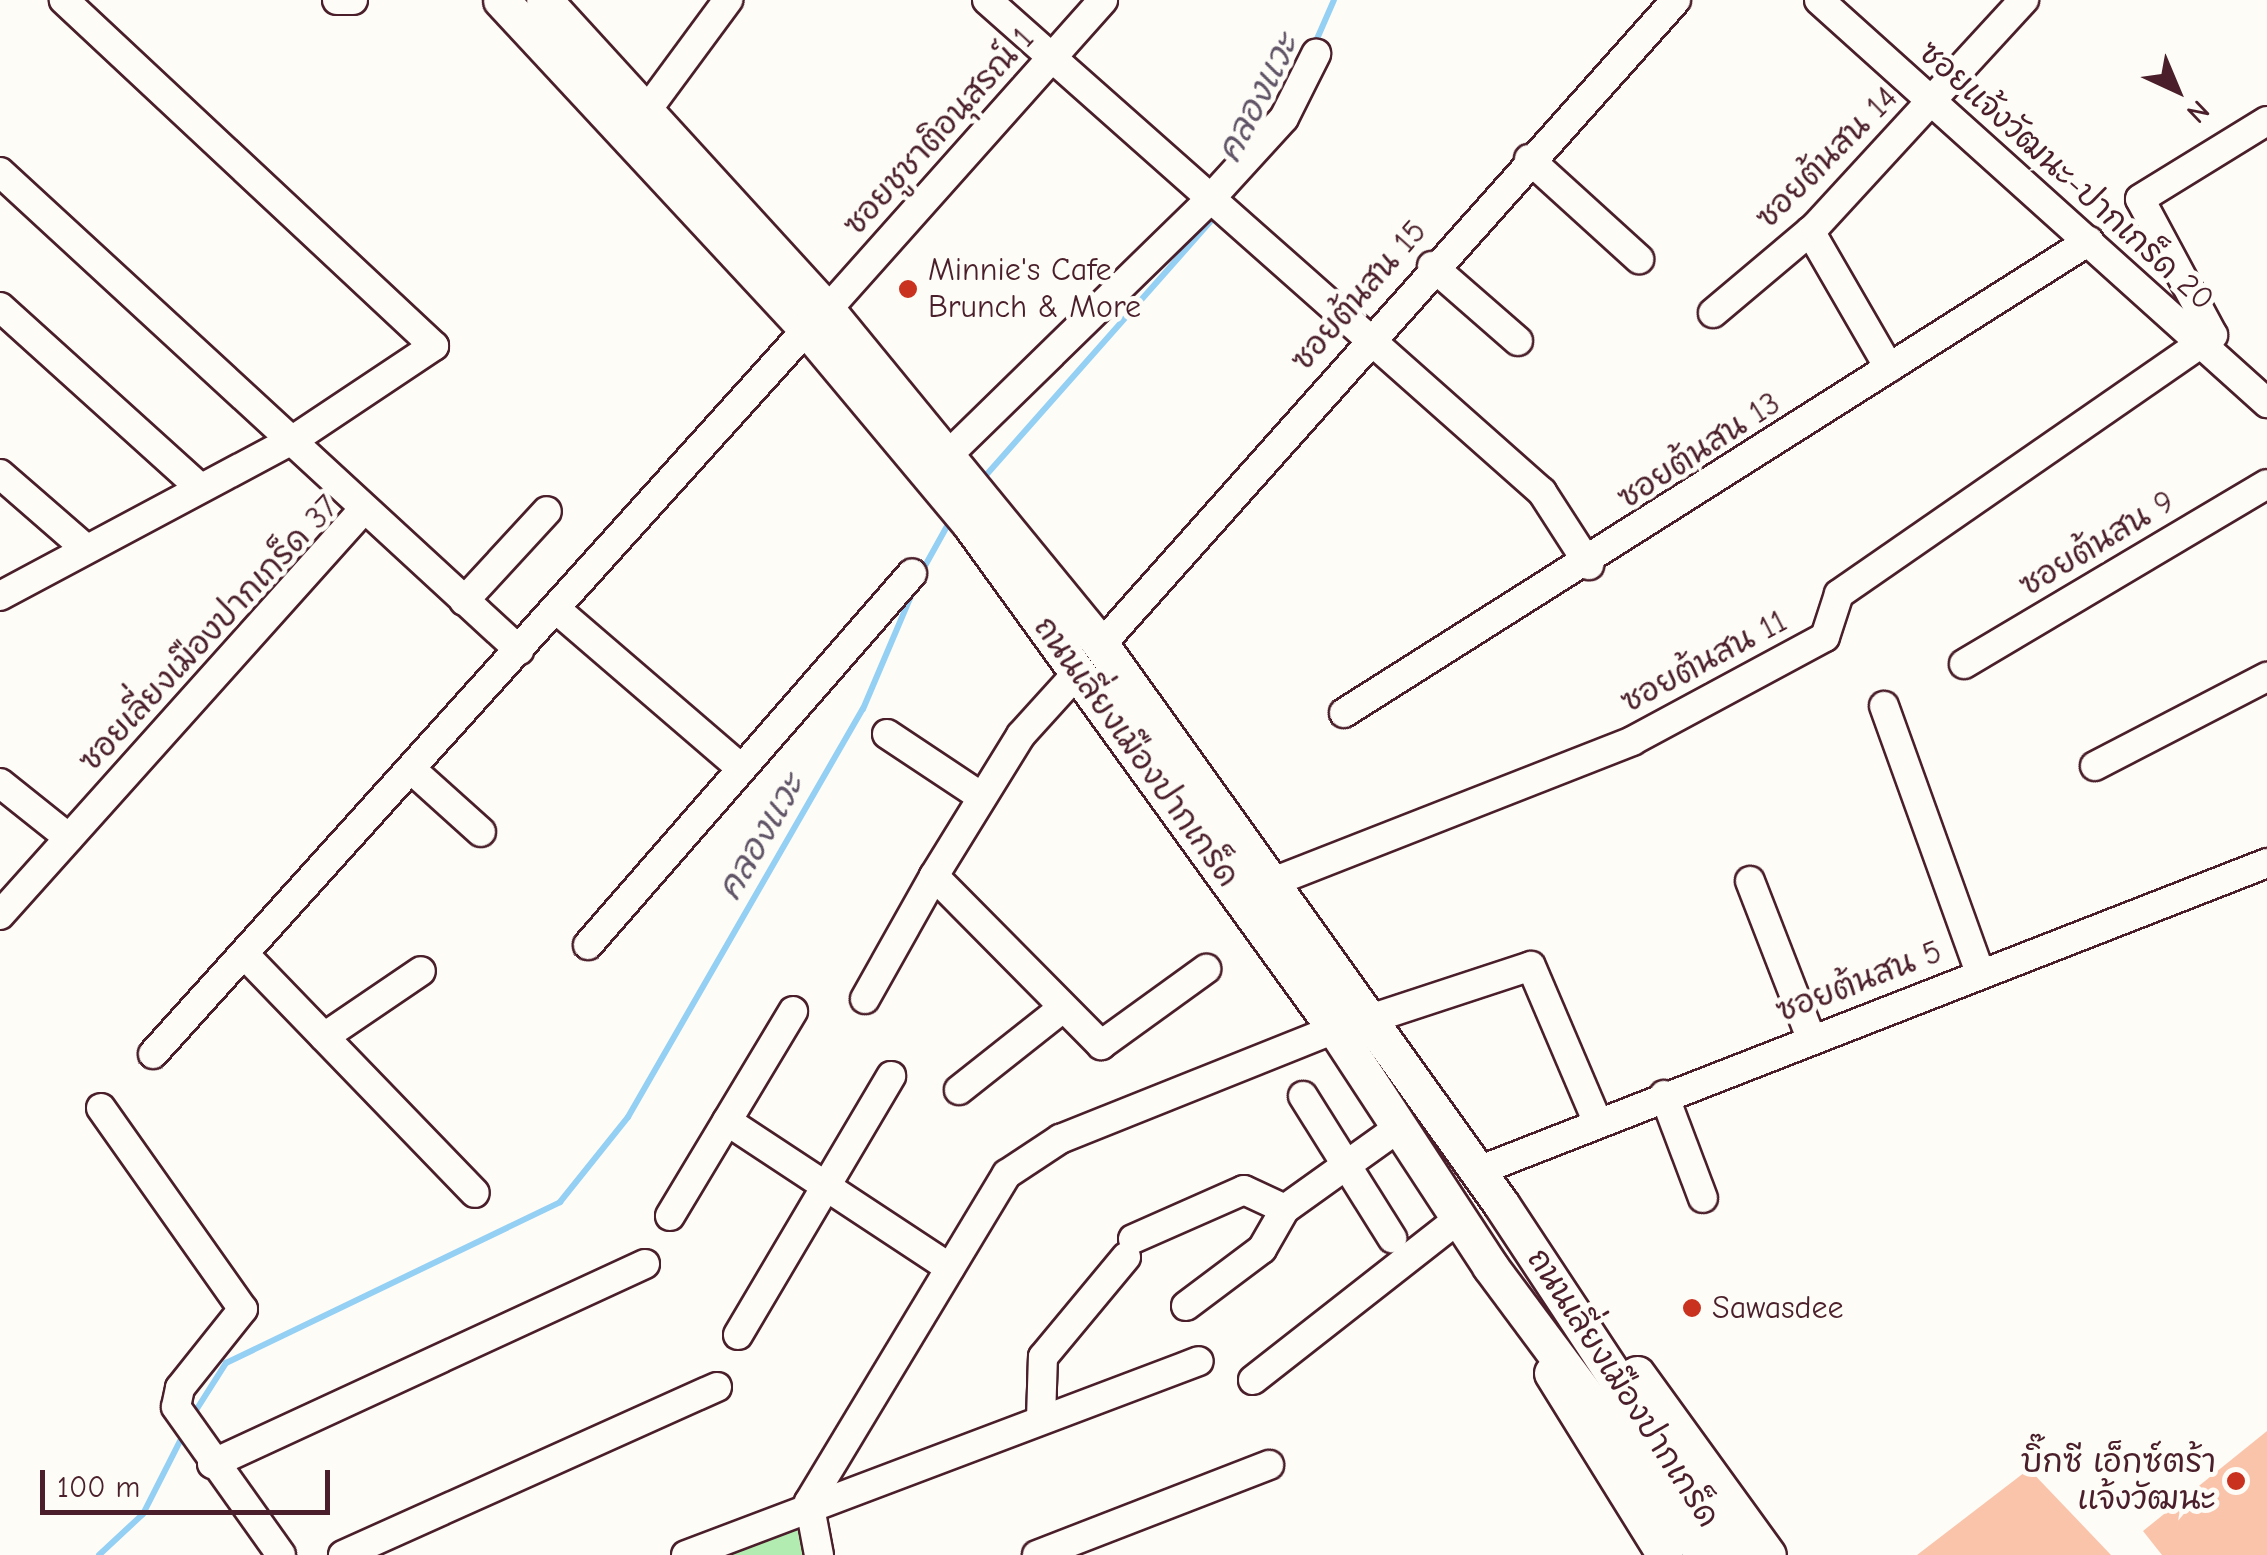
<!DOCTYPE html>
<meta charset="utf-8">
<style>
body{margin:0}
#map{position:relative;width:2267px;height:1555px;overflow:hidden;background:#fdfcf7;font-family:"Comic Neue","Playpen Sans Thai",sans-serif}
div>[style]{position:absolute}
.green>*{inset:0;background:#b3ecb0}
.stream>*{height:6px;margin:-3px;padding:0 3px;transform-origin:3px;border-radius:3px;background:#94cff4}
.building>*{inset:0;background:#fac4ab}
.roads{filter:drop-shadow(2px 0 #4a1f2b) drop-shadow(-2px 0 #4a1f2b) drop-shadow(0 2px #4a1f2b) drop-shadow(0 -2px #4a1f2b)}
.minor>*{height:28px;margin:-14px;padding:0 14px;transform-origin:14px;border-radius:14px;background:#fdfcf7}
.major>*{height:35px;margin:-17.5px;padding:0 17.5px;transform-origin:17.5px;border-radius:17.5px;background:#fdfcf7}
.dots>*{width:28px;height:28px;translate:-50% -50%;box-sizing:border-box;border:5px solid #fdfcf7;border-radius:50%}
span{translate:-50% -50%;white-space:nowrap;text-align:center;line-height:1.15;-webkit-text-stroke:10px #fdfcf7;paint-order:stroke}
.street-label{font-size:32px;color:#4a1f2b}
.poi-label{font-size:32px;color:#4a1f2b}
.left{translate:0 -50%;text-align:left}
.right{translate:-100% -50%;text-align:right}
.water-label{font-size:35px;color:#605467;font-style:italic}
.north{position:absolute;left:2127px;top:40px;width:100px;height:100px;-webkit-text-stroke:8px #fdfcf7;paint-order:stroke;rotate:136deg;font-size:28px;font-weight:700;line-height:40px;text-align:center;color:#4a1f2b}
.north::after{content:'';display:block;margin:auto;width:35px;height:45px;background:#4a1f2b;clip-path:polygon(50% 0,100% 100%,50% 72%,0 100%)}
.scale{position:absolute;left:40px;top:1470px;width:290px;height:45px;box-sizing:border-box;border:5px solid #4a1f2b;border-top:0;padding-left:12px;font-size:30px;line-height:35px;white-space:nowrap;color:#4a1f2b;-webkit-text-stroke:8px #fdfcf7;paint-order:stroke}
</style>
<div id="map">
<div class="green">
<i style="clip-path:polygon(809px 1502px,819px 1555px,686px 1555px)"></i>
</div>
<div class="stream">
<i style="left:1313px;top:48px;width:52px;rotate:-66.4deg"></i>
<i style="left:1225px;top:204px;width:38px;rotate:-50deg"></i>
<i style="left:980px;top:482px;width:358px;rotate:-48.5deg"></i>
<i style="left:921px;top:573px;width:62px;rotate:-60.9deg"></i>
<i style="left:193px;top:1415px;width:62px;rotate:-57.6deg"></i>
<i style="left:226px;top:1363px;width:371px;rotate:-25.7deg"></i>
<i style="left:560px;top:1202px;width:109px;rotate:-51.3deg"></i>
<i style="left:628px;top:1117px;width:471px;rotate:-60.1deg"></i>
<i style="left:863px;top:709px;width:130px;rotate:-67deg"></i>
<i style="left:99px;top:1555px;width:60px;rotate:-43deg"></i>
<i style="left:143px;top:1514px;width:89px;rotate:-63.1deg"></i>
</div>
<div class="building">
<i style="clip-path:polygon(2267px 1431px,2267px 1555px,2162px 1555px,2143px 1531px)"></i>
<i style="clip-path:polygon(2029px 1469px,2111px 1555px,1917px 1555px)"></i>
</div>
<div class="roads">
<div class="minor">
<i style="left:337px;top:0;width:16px"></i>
<i style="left:987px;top:0;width:742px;rotate:41.56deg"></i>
<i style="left:1542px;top:492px;width:87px;rotate:57.2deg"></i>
<i style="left:1819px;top:0;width:603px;rotate:41.97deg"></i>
<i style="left:647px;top:110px;width:137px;rotate:-53.6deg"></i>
<i style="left:1529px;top:159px;width:149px;rotate:42.3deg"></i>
<i style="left:0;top:172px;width:706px;rotate:42.65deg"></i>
<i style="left:1810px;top:231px;width:158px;rotate:60deg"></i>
<i style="left:1432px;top:266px;width:114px;rotate:41.1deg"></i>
<i style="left:0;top:307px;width:266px;rotate:42.1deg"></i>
<i style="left:827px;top:310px;width:415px;rotate:-48.3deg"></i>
<i style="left:1713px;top:313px;width:133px;rotate:-40.1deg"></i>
<i style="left:1815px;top:227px;width:309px;rotate:-47.4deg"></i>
<i style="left:945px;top:458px;width:372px;rotate:-44.3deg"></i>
<i style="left:1211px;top:198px;width:108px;rotate:-47.6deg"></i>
<i style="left:1284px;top:118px;width:72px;rotate:-63.4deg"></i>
<i style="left:0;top:474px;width:111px;rotate:41deg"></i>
<i style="left:0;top:596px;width:336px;rotate:-28.1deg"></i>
<i style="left:296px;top:438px;width:166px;rotate:-33.7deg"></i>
<i style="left:434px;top:346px;width:507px;rotate:-136.92deg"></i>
<i style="left:464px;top:601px;width:122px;rotate:-47.3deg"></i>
<i style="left:556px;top:609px;width:243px;rotate:40.7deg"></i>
<i style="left:1101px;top:645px;width:864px;rotate:-48.28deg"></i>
<i style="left:1964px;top:664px;width:352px;rotate:-30.7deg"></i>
<i style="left:1079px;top:671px;width:86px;rotate:132.2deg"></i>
<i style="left:1021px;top:735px;width:166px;rotate:121.7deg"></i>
<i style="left:934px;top:876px;width:238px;rotate:45.3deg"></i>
<i style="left:1101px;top:1045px;width:130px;rotate:-35.9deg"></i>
<i style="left:1884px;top:706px;width:283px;rotate:70.2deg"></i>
<i style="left:1344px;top:713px;width:882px;rotate:-32.36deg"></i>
<i style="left:887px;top:734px;width:114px;rotate:33.6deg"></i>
<i style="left:2095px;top:766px;width:194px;rotate:-27.4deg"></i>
<i style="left:411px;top:769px;width:94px;rotate:42deg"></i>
<i style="left:0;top:783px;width:88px;rotate:38.6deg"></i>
<i style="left:1750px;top:881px;width:168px;rotate:68.8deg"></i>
<i style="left:1273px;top:882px;width:386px;rotate:-21.4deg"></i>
<i style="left:1632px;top:741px;width:219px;rotate:-28.3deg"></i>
<i style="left:1825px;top:637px;width:45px;rotate:-72deg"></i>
<i style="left:1839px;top:594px;width:455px;rotate:-34.7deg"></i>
<i style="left:2213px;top:335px;width:154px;rotate:-118.2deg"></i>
<i style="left:2140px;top:199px;width:149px;rotate:-31.6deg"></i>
<i style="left:0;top:915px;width:542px;rotate:-48.14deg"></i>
<i style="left:588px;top:945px;width:493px;rotate:-48.9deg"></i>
<i style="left:244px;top:954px;width:332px;rotate:46deg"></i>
<i style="left:865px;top:999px;width:141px;rotate:-60.7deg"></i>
<i style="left:1370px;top:1019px;width:169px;rotate:-18.2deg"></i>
<i style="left:1531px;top:966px;width:168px;rotate:66.9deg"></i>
<i style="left:324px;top:1037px;width:117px;rotate:-34.2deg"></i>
<i style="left:153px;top:1054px;width:976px;rotate:-47.95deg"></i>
<i style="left:959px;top:1090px;width:127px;rotate:-38.3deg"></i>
<i style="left:1664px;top:1095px;width:110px;rotate:69.3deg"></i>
<i style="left:1303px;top:1096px;width:168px;rotate:57.9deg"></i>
<i style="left:101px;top:1108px;width:246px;rotate:54.8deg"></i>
<i style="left:243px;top:1309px;width:101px;rotate:128.6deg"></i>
<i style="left:180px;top:1388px;width:19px;rotate:102deg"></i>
<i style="left:176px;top:1407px;width:181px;rotate:54.6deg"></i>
<i style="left:727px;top:1121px;width:267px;rotate:33.4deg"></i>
<i style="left:1478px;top:1171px;width:847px;rotate:-21.32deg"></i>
<i style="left:670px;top:1216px;width:239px;rotate:-59deg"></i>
<i style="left:1133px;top:1239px;width:121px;rotate:-23.8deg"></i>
<i style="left:1244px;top:1190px;width:45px;rotate:24.9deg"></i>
<i style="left:1186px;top:1306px;width:95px;rotate:-36.9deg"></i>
<i style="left:1262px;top:1249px;width:46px;rotate:-60.1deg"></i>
<i style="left:1285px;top:1209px;width:139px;rotate:-35.6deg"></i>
<i style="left:738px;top:1335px;width:301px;rotate:-59.4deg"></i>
<i style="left:1253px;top:1380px;width:261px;rotate:-38.1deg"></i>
<i style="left:1041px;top:1419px;width:62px;rotate:-88.2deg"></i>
<i style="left:1043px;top:1357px;width:130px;rotate:-50.3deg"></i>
<i style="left:212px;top:1464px;width:477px;rotate:-24.8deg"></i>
<i style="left:343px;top:1555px;width:410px;rotate:-24.2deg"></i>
<i style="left:686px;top:1555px;width:548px;rotate:-20.71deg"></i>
<i style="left:819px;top:1555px;width:54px;rotate:-100.7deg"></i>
<i style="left:809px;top:1502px;width:383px;rotate:-58.9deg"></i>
<i style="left:1007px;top:1174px;width:64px;rotate:-33.4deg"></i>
<i style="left:1060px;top:1139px;width:296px;rotate:-21.8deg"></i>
<i style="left:1037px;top:1555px;width:249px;rotate:-21.2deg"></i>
</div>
<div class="major">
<i style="left:501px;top:0;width:449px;rotate:47.1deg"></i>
<i style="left:807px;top:329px;width:254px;rotate:50.1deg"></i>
<i style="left:970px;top:524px;width:623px;rotate:54.14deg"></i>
<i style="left:1335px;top:1029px;width:283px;rotate:56.8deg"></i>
<i style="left:1490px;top:1266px;width:360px;rotate:53.4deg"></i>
<i style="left:544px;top:0;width:420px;rotate:47.6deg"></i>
<i style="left:827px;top:310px;width:433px;rotate:50.7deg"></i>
<i style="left:1101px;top:645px;width:687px;rotate:54.41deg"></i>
<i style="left:1501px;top:1204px;width:314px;rotate:56.6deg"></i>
<i style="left:1552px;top:1373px;width:214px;rotate:58.2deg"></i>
<i style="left:1637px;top:1374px;width:223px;rotate:54.1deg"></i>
<i style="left:1703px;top:1509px;width:55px;rotate:56deg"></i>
</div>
</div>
<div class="dots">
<i style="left:908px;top:289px;background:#c8321e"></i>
<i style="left:1692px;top:1308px;background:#c8321e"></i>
<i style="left:2236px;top:1481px;background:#c8321e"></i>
</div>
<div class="street-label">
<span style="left:939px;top:132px;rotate:-48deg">ซอยชูชาติอนุสรณ์ 1</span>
<span style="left:1827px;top:158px;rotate:-45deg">ซอยต้นสน 14</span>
<span style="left:2066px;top:176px;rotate:42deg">ซอยแจ้งวัฒนะ-ปากเกร็ด 20</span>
<span style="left:1359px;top:296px;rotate:-49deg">ซอยต้นสน 15</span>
<span style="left:1699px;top:451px;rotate:-33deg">ซอยต้นสน 13</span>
<span style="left:2097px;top:544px;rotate:-31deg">ซอยต้นสน 9</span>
<span style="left:209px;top:634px;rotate:-47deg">ซอยเลี่ยงเมืองปากเกร็ด 37</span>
<span style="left:1704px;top:662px;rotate:-28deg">ซอยต้นสน 11</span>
<span style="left:1136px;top:752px;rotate:54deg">ถนนเลี่ยงเมืองปากเกร็ด</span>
<span style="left:1859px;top:982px;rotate:-21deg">ซอยต้นสน 5</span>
<span style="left:1623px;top:1388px;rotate:57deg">ถนนเลี่ยงเมืองปากเกร็ด</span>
</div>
<div class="poi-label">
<span class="left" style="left:928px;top:289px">Minnie's Cafe<br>Brunch &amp; More</span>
<span class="left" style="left:1712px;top:1308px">Sawasdee</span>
<span class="right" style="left:2216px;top:1481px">บิ๊กซี เอ็กซ์ตร้า<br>แจ้งวัฒนะ</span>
</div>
<div class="water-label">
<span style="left:1258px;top:98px;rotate:-63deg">คลองแวะ</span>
<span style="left:761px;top:837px;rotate:-60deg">คลองแวะ</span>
</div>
<div class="north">N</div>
<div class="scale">100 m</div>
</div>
